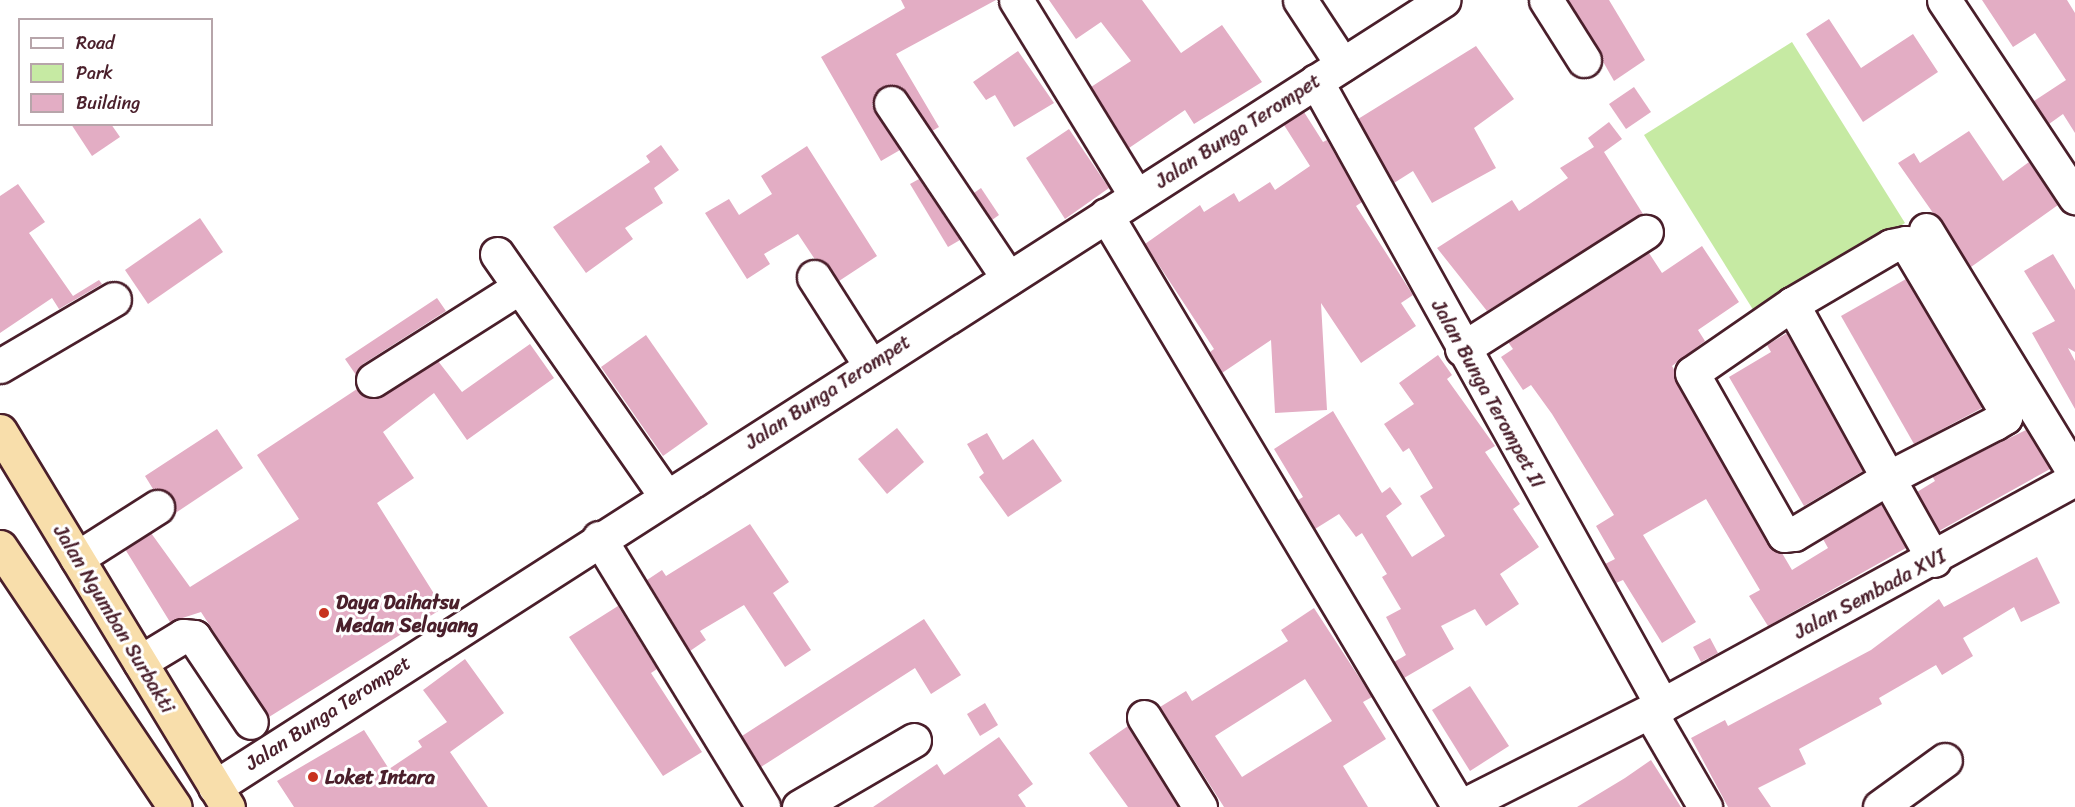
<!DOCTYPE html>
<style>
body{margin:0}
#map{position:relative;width:2075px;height:807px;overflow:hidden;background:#fff;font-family:Sriracha,sans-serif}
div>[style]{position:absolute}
.green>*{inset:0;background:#c6eaa3}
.building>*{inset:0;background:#e3adc4}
.roads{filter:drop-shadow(2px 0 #4a1f2b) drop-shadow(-2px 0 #4a1f2b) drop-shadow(0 2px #4a1f2b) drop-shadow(0 -2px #4a1f2b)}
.minor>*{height:33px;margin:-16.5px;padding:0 16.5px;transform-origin:16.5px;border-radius:16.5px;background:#fff}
.highway>*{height:33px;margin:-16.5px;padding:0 16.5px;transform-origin:16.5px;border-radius:16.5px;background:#f8deab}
.dots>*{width:16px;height:16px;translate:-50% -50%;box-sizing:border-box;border:3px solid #fff;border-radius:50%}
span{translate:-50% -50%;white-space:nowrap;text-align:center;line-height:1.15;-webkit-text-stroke:6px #fff;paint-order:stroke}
.street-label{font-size:20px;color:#4a1f2b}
.poi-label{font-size:20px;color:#4a1f2b;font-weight:700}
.left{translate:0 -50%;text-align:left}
.legend{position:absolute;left:18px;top:18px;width:195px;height:108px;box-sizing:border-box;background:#fff;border:2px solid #b7a5aa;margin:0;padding:8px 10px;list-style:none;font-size:18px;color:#4a1f2b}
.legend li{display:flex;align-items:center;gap:12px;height:30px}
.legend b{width:30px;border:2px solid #b7a5aa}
</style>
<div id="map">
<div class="green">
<i style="clip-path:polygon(1792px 42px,1905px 223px,1757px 316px,1644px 135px)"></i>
</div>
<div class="building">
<i style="clip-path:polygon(901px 0,996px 0,896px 54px,939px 127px,932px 131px,900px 87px,881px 87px,872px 105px,900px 150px,881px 161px,821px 57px,905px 8px)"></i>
<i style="clip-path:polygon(1049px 0,1142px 0,1181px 53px,1222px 25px,1262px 82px,1194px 124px,1185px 110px,1129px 148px,1091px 87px,1131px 61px,1101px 22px,1076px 39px)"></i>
<i style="clip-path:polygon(1568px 0,1609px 0,1645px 60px,1614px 81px)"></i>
<i style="clip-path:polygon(1982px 0,2067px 0,2075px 13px,2075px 133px,2063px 114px,2049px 124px,2034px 101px,2066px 80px,2035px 33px,2013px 47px)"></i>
<i style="clip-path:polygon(1829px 19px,1861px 68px,1913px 34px,1938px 72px,1863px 122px,1806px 34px)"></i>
<i style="clip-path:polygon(1476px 46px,1514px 99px,1474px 128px,1496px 168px,1432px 203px,1413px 171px,1394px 183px,1358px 119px)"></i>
<i style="clip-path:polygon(1018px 51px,1054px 103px,1014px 127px,995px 95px,986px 100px,973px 82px)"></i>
<i style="clip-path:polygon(1634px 87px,1651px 112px,1626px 129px,1609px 104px)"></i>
<i style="clip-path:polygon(1304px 112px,1323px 142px,1327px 140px,1362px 202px,1356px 206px,1413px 295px,1401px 303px,1416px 326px,1361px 363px,1321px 303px,1327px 410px,1275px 413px,1271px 340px,1222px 373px,1210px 352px,1214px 349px,1145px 244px,1200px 205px,1204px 212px,1234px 193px,1239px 202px,1270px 182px,1275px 190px,1310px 166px,1284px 125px)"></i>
<i style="clip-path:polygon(1609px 122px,1622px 139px,1604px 152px,1643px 214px,1487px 311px,1437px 248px,1512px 200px,1519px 211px,1568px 178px,1560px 168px,1594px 147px,1588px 138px)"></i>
<i style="clip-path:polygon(71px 124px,111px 124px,120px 137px,92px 156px)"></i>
<i style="clip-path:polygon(1069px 129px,1109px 188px,1065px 219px,1026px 158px)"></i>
<i style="clip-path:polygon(1969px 131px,2003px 181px,2029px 162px,2058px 205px,1971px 267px,1898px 163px,1914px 153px,1920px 163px)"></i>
<i style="clip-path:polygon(661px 145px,679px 170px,654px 188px,663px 203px,625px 228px,633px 239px,586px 273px,553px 227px,650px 162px,646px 156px)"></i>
<i style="clip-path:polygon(807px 146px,877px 256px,839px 281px,823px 261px,814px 258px,798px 234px,764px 254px,770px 264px,747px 279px,705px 213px,729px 199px,739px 215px,772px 194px,761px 176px)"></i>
<i style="clip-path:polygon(919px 179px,960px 240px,948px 247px,910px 184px)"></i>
<i style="clip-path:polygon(18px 184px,45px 222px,29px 233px,73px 296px,99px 280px,102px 284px,59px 309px,52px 298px,0 333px,0 196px)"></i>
<i style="clip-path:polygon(981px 188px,999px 215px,992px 220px,974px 193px)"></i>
<i style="clip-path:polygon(200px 218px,223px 252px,148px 304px,125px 270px)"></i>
<i style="clip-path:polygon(1702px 246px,1739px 302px,1698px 330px,1705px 341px,1672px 366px,1768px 544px,1782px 553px,1792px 570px,1828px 548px,1823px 539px,1881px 504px,1906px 548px,1768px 626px,1749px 596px,1760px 590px,1706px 499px,1643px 535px,1696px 622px,1662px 643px,1623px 580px,1616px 583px,1605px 564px,1615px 559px,1596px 526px,1614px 515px,1552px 414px,1531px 385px,1523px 390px,1501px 357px,1513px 349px,1508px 342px,1649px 253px,1662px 273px)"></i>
<i style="clip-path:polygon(2053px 254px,2075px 290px,2075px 352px,2068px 348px,2075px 361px,2075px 409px,2032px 333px,2055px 321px,2024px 271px)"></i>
<i style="clip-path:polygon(1906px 279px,1982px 408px,1914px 444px,1841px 316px)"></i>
<i style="clip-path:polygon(437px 298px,446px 311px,363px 364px,356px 375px,345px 359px)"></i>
<i style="clip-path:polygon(1787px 333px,1863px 471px,1804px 506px,1729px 377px,1771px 352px,1767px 345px)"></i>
<i style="clip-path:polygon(646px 335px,708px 424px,663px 456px,601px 367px)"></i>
<i style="clip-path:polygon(530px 344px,554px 378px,467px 440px,434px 393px,383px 432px,414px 478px,377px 503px,443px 608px,269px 717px,201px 612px,170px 622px,125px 549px,151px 533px,190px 587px,299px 519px,257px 455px,357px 389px,365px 397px,383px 396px,438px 361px,462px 392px)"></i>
<i style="clip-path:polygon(1438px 355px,1452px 375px,1447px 379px,1495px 446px,1485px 452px,1520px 504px,1513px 509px,1539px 547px,1500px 574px,1519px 604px,1486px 626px,1475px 609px,1441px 626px,1454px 649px,1404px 678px,1394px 662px,1406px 655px,1386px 617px,1401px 609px,1382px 577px,1387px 574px,1362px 533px,1356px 537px,1339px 514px,1315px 529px,1298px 500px,1303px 497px,1274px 449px,1333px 411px,1382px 493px,1390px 487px,1402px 504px,1386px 516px,1412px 557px,1445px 536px,1420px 496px,1433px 488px,1409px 448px,1403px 452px,1384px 424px,1414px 404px,1399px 383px)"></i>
<i style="clip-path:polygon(897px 428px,924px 462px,887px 494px,858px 459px)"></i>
<i style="clip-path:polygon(217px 429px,243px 468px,174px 514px,172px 496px,153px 489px,145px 476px)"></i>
<i style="clip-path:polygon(2026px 430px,2050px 469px,1939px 531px,1917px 492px,1935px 481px,1932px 476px)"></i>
<i style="clip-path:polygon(987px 433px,1003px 460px,1033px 439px,1062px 481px,1008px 517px,979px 477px,984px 473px,967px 444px)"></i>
<i style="clip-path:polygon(750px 524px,789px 582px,773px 593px,811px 650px,785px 667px,744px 605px,700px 631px,706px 640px,690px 651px,647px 580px,662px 570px,666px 576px)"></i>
<i style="clip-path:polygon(2037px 557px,2060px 603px,2021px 622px,2014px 607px,1963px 638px,1973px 656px,1942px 675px,1936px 665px,1879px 698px,1882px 704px,1799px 749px,1806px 764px,1758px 788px,1771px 807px,1728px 807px,1691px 738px,1725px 720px,1728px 726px,1871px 650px,1939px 599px,1944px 607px)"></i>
<i style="clip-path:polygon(618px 606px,657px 669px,651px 673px,702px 752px,663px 776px,569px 637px)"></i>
<i style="clip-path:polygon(evenodd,1314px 608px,1372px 697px,1363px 702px,1386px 739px,1343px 766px,1368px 807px,1224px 807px,1160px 707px,1186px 691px,1192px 701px,1288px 641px,1281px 630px,1314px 608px,1305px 679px,1332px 721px,1242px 777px,1215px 736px,1305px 679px)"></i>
<i style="clip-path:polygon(924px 619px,961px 675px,931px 694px,915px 668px,761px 767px,742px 736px)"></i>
<i style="clip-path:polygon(1710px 638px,1718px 653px,1701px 662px,1693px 647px)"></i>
<i style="clip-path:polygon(465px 659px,504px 713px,450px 752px,488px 807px,294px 807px,277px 781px,364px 730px,389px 769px,422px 747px,418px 741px,447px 722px,423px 690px)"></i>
<i style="clip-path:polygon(1470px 686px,1509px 746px,1470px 771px,1432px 710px)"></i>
<i style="clip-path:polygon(985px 703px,998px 725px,980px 736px,967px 714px)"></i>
<i style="clip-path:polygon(1128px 726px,1128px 727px,1178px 807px,1128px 807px,1089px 753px)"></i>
<i style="clip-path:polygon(999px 737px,1033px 784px,1018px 795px,1026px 807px,873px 807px,937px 764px,944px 775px)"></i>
<i style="clip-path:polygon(1651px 760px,1681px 807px,1577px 807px,1625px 778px)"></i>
</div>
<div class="roads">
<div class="minor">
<i style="left:1016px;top:0;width:230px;rotate:58.5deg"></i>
<i style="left:1300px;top:0;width:77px;rotate:56.7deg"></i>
<i style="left:1546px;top:0;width:71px;rotate:57.7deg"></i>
<i style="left:1944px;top:0;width:237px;rotate:56.4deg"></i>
<i style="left:1316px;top:81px;width:714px;rotate:60.99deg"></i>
<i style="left:891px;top:103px;width:211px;rotate:56.2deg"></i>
<i style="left:1106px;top:215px;width:689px;rotate:59.19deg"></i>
<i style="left:1926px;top:230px;width:286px;rotate:58.6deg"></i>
<i style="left:497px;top:254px;width:295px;rotate:55.1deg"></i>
<i style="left:814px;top:277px;width:104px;rotate:57.5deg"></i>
<i style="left:1792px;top:304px;width:121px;rotate:145.4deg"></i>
<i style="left:1692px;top:373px;width:186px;rotate:60.4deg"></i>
<i style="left:1784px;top:535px;width:10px;rotate:-6deg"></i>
<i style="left:1794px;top:534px;width:109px;rotate:-30.8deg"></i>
<i style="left:1888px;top:478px;width:120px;rotate:-27.2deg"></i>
<i style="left:1995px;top:423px;width:12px;rotate:-31deg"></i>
<i style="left:2005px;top:417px;width:9px;rotate:-96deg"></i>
<i style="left:2004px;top:408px;width:192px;rotate:-120.7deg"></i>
<i style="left:1906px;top:243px;width:15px;rotate:169deg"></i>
<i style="left:1891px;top:246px;width:115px;rotate:149.6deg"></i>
<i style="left:1792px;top:304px;width:199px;rotate:61.1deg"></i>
<i style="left:1888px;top:478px;width:94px;rotate:60.7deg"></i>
<i style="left:1462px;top:349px;width:218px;rotate:-32.5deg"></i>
<i style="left:0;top:366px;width:132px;rotate:-30.4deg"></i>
<i style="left:373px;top:380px;width:172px;rotate:-32.4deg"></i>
<i style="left:599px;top:538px;width:315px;rotate:58.6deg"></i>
<i style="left:77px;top:558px;width:95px;rotate:-32.5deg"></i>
<i style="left:140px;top:662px;width:50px;rotate:-31.2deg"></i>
<i style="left:183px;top:636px;width:11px;rotate:5deg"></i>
<i style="left:194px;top:637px;width:102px;rotate:56.2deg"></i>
<i style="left:1650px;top:712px;width:110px;rotate:59.9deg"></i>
<i style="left:1144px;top:717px;width:106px;rotate:58.1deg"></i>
<i style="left:215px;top:787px;width:1459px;rotate:-32.65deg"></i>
<i style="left:799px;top:807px;width:133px;rotate:-30.2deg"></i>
<i style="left:1460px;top:807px;width:226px;rotate:-26.8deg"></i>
<i style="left:1662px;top:705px;width:471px;rotate:-28.7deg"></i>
<i style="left:1880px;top:807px;width:80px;rotate:-35.9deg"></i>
</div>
<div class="highway">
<i style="left:0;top:431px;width:440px;rotate:58.8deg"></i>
<i style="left:0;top:547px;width:313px;rotate:56.1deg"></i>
</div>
</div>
<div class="dots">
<i style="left:324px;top:613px;background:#c8321e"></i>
<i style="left:313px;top:777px;background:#c8321e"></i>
</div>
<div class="street-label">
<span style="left:1238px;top:131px;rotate:-33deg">Jalan Bunga Terompet</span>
<span style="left:828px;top:392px;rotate:-33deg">Jalan Bunga Terompet</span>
<span style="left:1488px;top:394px;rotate:61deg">Jalan Bunga Terompet II</span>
<span style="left:1870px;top:594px;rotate:-28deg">Jalan Sembada XVI</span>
<span style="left:114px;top:619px;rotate:59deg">Jalan Ngumban Surbakti</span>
<span style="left:328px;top:713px;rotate:-33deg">Jalan Bunga Terompet</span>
</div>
<div class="poi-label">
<span class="left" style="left:336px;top:614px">Daya Daihatsu<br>Medan Selayang</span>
<span class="left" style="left:325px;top:777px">Loket Intara</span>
</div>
<ul class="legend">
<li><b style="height:8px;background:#fff"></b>Road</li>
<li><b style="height:16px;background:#c6eaa3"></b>Park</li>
<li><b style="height:16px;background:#e3adc4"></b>Building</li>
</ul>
</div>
